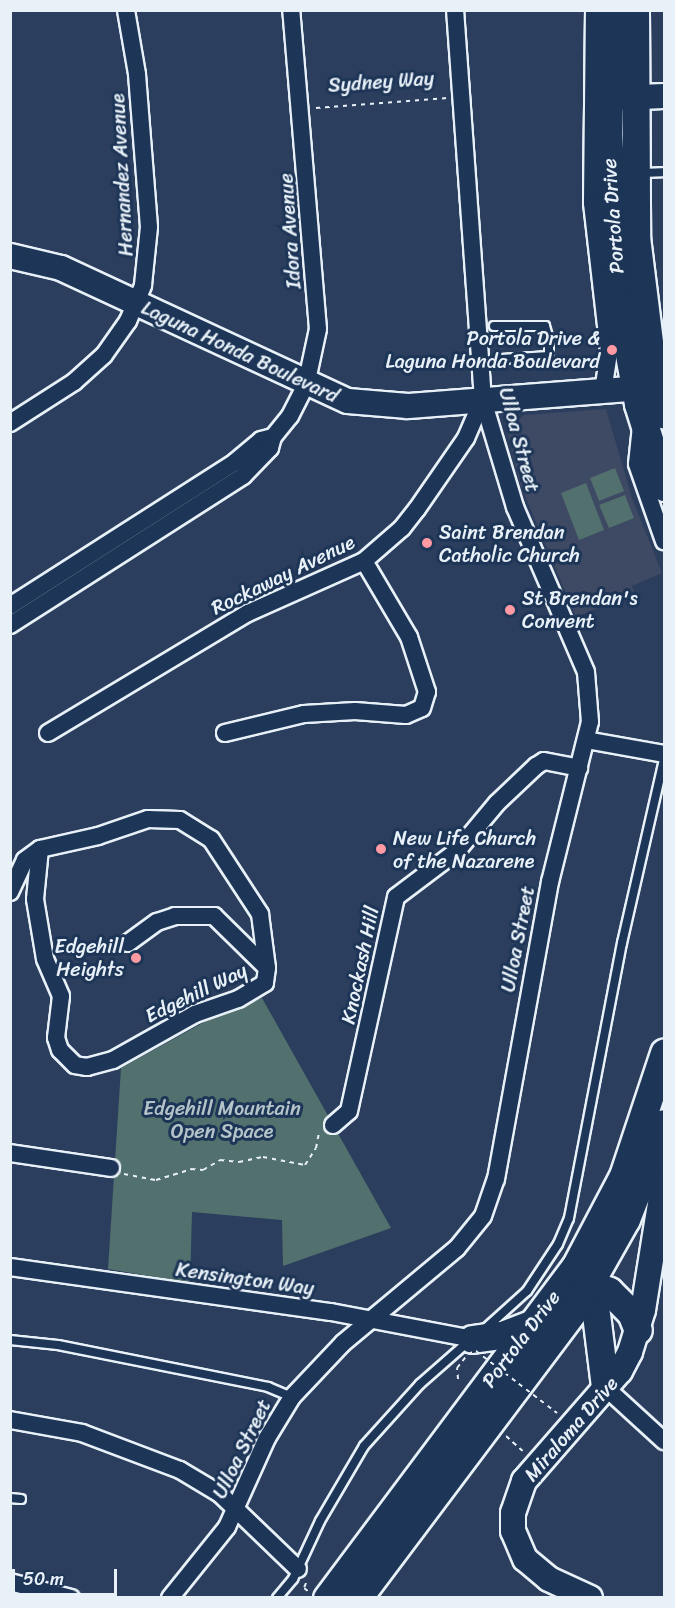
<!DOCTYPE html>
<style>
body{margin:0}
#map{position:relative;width:675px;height:1608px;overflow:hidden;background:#2c3e5d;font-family:Sriracha,sans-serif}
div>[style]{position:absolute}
.built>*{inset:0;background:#3e4964}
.green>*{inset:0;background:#52706e}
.path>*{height:2px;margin-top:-1px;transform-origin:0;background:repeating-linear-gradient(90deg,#e8f1f8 0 4.5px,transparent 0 9px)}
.roads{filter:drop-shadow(2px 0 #e8f1f8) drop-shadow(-2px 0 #e8f1f8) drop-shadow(0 2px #e8f1f8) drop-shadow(0 -2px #e8f1f8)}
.lane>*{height:8px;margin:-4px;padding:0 4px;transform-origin:4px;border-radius:4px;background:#1d3557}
.street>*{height:16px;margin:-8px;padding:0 8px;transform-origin:8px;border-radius:8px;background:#1d3557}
.secondary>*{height:24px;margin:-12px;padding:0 12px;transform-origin:12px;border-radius:12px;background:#1d3557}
.primary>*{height:27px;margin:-13.5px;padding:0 13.5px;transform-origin:13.5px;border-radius:13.5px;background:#1d3557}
.path-bridge>*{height:2px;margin-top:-1px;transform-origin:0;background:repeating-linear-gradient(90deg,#e8f1f8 0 4.5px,transparent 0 9px)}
.dots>*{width:16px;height:16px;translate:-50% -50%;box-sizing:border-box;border:3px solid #1d3557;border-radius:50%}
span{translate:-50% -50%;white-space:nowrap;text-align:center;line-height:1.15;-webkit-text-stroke:6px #1d3557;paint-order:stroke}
.street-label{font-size:20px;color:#e8f1f8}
.poi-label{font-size:20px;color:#e8f1f8}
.right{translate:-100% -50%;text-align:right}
.left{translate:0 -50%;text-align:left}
.park-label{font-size:20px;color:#b4c4c8}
.frame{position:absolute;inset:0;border:12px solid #e8f1f8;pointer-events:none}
.scale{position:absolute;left:12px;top:1569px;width:105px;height:27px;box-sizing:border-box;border:3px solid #e8f1f8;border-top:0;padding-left:8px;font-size:18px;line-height:21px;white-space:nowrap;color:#e8f1f8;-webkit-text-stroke:4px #1d3557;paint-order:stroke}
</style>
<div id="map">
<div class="built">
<i style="clip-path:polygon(606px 409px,632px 498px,662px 573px,632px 586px,634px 593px,576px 617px,520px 484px,507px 430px,524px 415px)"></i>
</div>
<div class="green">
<i style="clip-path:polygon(615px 468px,624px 491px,599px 501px,590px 478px)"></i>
<i style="clip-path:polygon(586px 483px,604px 530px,579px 540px,561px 493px)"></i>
<i style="clip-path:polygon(625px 495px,634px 518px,609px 528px,599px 505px)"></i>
<i style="clip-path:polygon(262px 998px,391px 1228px,283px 1266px,282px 1220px,192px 1212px,190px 1283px,108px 1269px,121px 1068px,208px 1020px)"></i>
</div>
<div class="path">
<i style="left:316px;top:108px;width:132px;rotate:-4.3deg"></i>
<i style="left:124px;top:1174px;width:33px;rotate:11deg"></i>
<i style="left:156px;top:1180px;width:37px;rotate:-17deg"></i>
<i style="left:191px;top:1169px;width:12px;rotate:5deg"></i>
<i style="left:203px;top:1170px;width:20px;rotate:-30deg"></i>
<i style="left:220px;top:1160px;width:19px;rotate:6deg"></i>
<i style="left:239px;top:1162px;width:25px;rotate:-12deg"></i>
<i style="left:263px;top:1157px;width:43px;rotate:10.8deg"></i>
<i style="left:305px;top:1165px;width:20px;rotate:-57deg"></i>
<i style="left:316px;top:1148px;width:15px;rotate:-79deg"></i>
<i style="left:506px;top:1436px;width:24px;rotate:42deg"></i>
<i style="left:306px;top:1583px;width:5px;rotate:112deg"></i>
<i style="left:304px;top:1588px;width:6px;rotate:39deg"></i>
</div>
<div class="roads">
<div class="lane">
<i style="left:640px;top:173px;width:24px;rotate:-2deg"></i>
<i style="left:494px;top:326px;width:51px"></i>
<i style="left:545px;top:326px;width:15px;rotate:74deg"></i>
<i style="left:549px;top:340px;width:16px;rotate:90deg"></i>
<i style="left:549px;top:356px;width:48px;rotate:176.4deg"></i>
<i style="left:486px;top:1328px;width:55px;rotate:-42.1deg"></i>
<i style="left:527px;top:1291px;width:56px;rotate:-56.6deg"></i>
<i style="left:558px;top:1244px;width:28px;rotate:-67deg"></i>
<i style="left:569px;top:1218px;width:280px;rotate:-79.1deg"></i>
<i style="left:622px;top:943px;width:188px;rotate:-77.1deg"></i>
<i style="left:10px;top:1340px;width:48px;rotate:5.9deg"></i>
<i style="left:58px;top:1345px;width:214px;rotate:11.3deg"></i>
<i style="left:268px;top:1387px;width:26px;rotate:23deg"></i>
<i style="left:10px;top:1498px;width:11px;rotate:5deg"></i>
<i style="left:277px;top:1598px;width:25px;rotate:-50deg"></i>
<i style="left:293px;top:1579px;width:64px;rotate:-65deg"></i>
<i style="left:320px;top:1521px;width:87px;rotate:-59.6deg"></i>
<i style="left:364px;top:1446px;width:84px;rotate:-47.9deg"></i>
<i style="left:420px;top:1384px;width:64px;rotate:-41.2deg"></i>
</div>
<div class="street">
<i style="left:594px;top:10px;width:193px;rotate:90.6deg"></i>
<i style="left:592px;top:203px;width:151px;rotate:83.5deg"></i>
<i style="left:609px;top:353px;width:38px;rotate:99deg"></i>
<i style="left:10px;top:423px;width:76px;rotate:-32.6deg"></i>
<i style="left:74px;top:382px;width:40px;rotate:-42deg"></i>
<i style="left:104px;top:355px;width:42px;rotate:-54.8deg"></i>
<i style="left:128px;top:321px;width:39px;rotate:-67deg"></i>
<i style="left:143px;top:285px;width:58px;rotate:-84.1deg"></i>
<i style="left:149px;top:227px;width:153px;rotate:-94.5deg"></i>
<i style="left:137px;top:74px;width:65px;rotate:-99.8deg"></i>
<i style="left:641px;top:426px;width:38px;rotate:96deg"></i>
<i style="left:637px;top:464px;width:82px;rotate:70.7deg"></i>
<i style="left:10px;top:606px;width:267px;rotate:-32.6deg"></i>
<i style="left:235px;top:462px;width:34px;rotate:-40deg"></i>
<i style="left:261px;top:440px;width:12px;rotate:-14deg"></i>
<i style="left:10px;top:625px;width:277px;rotate:-32.6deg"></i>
<i style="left:243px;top:476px;width:39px;rotate:-46deg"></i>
<i style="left:270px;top:448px;width:11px;rotate:-75deg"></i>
<i style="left:273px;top:437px;width:27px;rotate:-51deg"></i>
<i style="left:290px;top:416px;width:35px;rotate:-63deg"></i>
<i style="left:306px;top:385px;width:57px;rotate:-77.9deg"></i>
<i style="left:318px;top:329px;width:320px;rotate:-94.8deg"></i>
<i style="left:48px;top:733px;width:233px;rotate:-31deg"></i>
<i style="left:248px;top:613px;width:127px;rotate:-24.1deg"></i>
<i style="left:364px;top:561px;width:50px;rotate:-41deg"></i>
<i style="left:402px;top:528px;width:24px;rotate:-52deg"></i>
<i style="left:417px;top:509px;width:86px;rotate:-55.4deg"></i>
<i style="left:466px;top:438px;width:40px;rotate:-66.6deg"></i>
<i style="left:225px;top:733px;width:81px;rotate:-13.5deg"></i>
<i style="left:304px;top:714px;width:51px;rotate:-3.4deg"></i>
<i style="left:355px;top:711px;width:51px;rotate:4.5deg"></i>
<i style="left:406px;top:715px;width:17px;rotate:-24deg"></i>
<i style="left:422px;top:708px;width:17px;rotate:-73deg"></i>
<i style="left:427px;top:692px;width:58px;rotate:-108.1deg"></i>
<i style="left:409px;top:637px;width:88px;rotate:-120.6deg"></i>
<i style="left:586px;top:740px;width:79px;rotate:10.2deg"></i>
<i style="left:10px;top:892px;width:35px;rotate:-65deg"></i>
<i style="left:25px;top:860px;width:19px;rotate:-36deg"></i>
<i style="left:40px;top:849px;width:59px;rotate:-12.6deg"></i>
<i style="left:98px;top:836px;width:53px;rotate:-18.8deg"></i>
<i style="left:148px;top:819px;width:32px;rotate:2deg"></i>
<i style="left:180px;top:820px;width:36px;rotate:32deg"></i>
<i style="left:211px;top:839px;width:90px;rotate:56.8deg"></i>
<i style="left:260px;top:914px;width:54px;rotate:82.6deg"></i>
<i style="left:267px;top:968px;width:15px;rotate:98deg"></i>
<i style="left:265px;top:983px;width:31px;rotate:149deg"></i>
<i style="left:238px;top:999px;width:46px;rotate:160.8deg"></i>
<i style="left:195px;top:1014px;width:94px;rotate:150.7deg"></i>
<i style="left:113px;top:1060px;width:27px;rotate:165deg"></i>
<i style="left:87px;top:1067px;width:12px;rotate:-171deg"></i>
<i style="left:75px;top:1065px;width:21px;rotate:-135deg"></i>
<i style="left:60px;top:1050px;width:13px;rotate:-108deg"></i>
<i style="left:56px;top:1038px;width:42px;rotate:-83.2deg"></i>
<i style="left:61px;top:996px;width:40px;rotate:-113.4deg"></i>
<i style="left:45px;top:959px;width:61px;rotate:-99.5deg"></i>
<i style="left:35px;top:899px;width:50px;rotate:-84.3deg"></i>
<i style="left:128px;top:943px;width:36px;rotate:-36deg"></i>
<i style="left:157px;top:922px;width:19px;rotate:-18deg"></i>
<i style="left:175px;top:916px;width:39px"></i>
<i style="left:214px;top:916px;width:74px;rotate:44.5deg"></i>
<i style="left:333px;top:1125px;width:21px;rotate:-41deg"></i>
<i style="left:349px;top:1111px;width:219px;rotate:-77.6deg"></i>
<i style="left:396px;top:897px;width:76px;rotate:-37deg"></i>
<i style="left:457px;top:851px;width:62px;rotate:-50.2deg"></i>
<i style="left:497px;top:803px;width:54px;rotate:-43.5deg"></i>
<i style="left:536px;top:766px;width:9px;rotate:-32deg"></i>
<i style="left:544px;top:761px;width:36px;rotate:11deg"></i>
<i style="left:10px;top:1153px;width:102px;rotate:8.4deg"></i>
<i style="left:10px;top:1267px;width:324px;rotate:8deg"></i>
<i style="left:331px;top:1312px;width:144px;rotate:10.8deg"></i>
<i style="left:605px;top:1387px;width:80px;rotate:42.5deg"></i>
<i style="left:10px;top:1420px;width:73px;rotate:10.2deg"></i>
<i style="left:82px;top:1433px;width:105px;rotate:20.7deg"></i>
<i style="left:180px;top:1470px;width:47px;rotate:31deg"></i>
<i style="left:220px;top:1494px;width:108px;rotate:43.9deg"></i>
<i style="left:10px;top:1582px;width:63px;rotate:14.7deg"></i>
<i style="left:170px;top:1598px;width:91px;rotate:-51.2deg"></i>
<i style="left:227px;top:1527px;width:98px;rotate:-65.8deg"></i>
<i style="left:267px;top:1438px;width:48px;rotate:-58.6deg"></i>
<i style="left:292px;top:1397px;width:74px;rotate:-46.6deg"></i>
<i style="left:343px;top:1343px;width:148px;rotate:-39.8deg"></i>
<i style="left:457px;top:1248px;width:41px;rotate:-50.9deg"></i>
<i style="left:483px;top:1216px;width:39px;rotate:-71deg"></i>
<i style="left:496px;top:1179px;width:302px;rotate:-79.7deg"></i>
<i style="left:550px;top:882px;width:165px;rotate:-76deg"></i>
<i style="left:590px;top:722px;width:50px;rotate:-94.6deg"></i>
<i style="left:586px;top:672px;width:180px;rotate:-113.3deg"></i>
<i style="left:515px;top:507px;width:112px;rotate:-106.7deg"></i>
<i style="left:483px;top:400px;width:391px;rotate:-94.1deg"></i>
</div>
<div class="secondary">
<i style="left:616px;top:98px;width:48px;rotate:-2.4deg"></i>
<i style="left:10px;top:256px;width:52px;rotate:13.2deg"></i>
<i style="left:61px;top:268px;width:316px;rotate:24.9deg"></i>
<i style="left:348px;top:401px;width:60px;rotate:4.8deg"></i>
<i style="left:408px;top:406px;width:248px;rotate:-4.4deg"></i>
<i style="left:590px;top:1598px;width:45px;rotate:-155.1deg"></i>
<i style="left:549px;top:1579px;width:31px;rotate:-140deg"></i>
<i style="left:525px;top:1559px;width:30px;rotate:-113deg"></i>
<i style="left:513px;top:1531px;width:18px;rotate:-90deg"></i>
<i style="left:513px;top:1513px;width:34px;rotate:-71deg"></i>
<i style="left:524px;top:1481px;width:146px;rotate:-48.9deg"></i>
<i style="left:620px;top:1371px;width:21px;rotate:-62deg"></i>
<i style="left:630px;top:1352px;width:44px;rotate:-72.8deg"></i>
<i style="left:643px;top:1310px;width:114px;rotate:-80.9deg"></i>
</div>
<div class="primary">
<i style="left:611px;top:10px;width:124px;rotate:91.4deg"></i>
<i style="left:608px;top:134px;width:166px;rotate:86.2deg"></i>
<i style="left:619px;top:300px;width:106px;rotate:79.6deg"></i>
<i style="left:638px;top:404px;width:87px;rotate:72.6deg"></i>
<i style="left:635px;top:10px;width:227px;rotate:89.7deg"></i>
<i style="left:636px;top:237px;width:121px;rotate:82.9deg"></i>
<i style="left:651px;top:357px;width:59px;rotate:77.4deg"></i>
<i style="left:653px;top:1159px;width:39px;rotate:78deg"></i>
<i style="left:591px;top:1274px;width:114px;rotate:82.9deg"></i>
<i style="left:581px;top:1280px;width:30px;rotate:21deg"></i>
<i style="left:609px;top:1291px;width:31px;rotate:45deg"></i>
<i style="left:631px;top:1313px;width:18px;rotate:68deg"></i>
<i style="left:472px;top:1339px;width:30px;rotate:-8deg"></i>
<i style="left:502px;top:1335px;width:34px;rotate:-21deg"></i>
<i style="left:327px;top:1598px;width:414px;rotate:-53.2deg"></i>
<i style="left:575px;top:1267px;width:103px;rotate:-62.2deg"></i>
<i style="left:623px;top:1176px;width:130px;rotate:-71.6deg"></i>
<i style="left:358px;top:1598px;width:361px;rotate:-53.1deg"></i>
<i style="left:575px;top:1309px;width:103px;rotate:-60.5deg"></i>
<i style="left:626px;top:1219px;width:103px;rotate:-68.4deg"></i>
</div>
</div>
<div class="path-bridge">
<i style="left:458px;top:1379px;width:11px;rotate:-95deg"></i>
<i style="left:457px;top:1368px;width:18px;rotate:-52deg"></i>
<i style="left:468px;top:1354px;width:9px;rotate:-21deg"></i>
<i style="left:476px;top:1351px;width:102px;rotate:37.4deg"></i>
</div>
<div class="dots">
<i style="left:612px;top:350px;background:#ff9aa2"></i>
<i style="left:427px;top:543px;background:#ff9aa2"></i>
<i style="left:510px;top:610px;background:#ff9aa2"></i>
<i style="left:381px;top:849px;background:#ff9aa2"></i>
<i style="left:136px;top:958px;background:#ff9aa2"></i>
</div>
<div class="street-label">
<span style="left:381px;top:82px;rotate:-4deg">Sydney Way</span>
<span style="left:122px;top:175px;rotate:-93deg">Hernandez Avenue</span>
<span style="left:613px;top:216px;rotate:-94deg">Portola Drive</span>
<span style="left:290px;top:231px;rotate:-94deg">Idora Avenue</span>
<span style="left:240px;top:352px;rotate:25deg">Laguna Honda Boulevard</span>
<span style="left:519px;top:440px;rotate:75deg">Ulloa Street</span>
<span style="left:283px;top:575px;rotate:-26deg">Rockaway Avenue</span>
<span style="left:518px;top:939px;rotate:-79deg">Ulloa Street</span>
<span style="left:360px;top:965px;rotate:-78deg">Knockash Hill</span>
<span style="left:196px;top:993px;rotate:-26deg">Edgehill Way</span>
<span style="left:245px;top:1279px;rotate:8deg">Kensington Way</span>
<span style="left:521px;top:1339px;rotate:-53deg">Portola Drive</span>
<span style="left:571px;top:1429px;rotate:-49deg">Miraloma Drive</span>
<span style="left:242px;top:1449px;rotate:-64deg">Ulloa Street</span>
</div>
<div class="poi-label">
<span class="right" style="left:600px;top:350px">Portola Drive &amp;<br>Laguna Honda Boulevard</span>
<span class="left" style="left:439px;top:544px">Saint Brendan<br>Catholic Church</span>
<span class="left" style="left:522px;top:610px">St Brendan's<br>Convent</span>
<span class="left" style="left:393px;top:850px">New Life Church<br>of the Nazarene</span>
<span class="right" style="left:124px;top:958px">Edgehill<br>Heights</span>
</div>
<div class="park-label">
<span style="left:222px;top:1120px">Edgehill Mountain<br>Open Space</span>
</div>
<div class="frame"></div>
<div class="scale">50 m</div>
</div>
